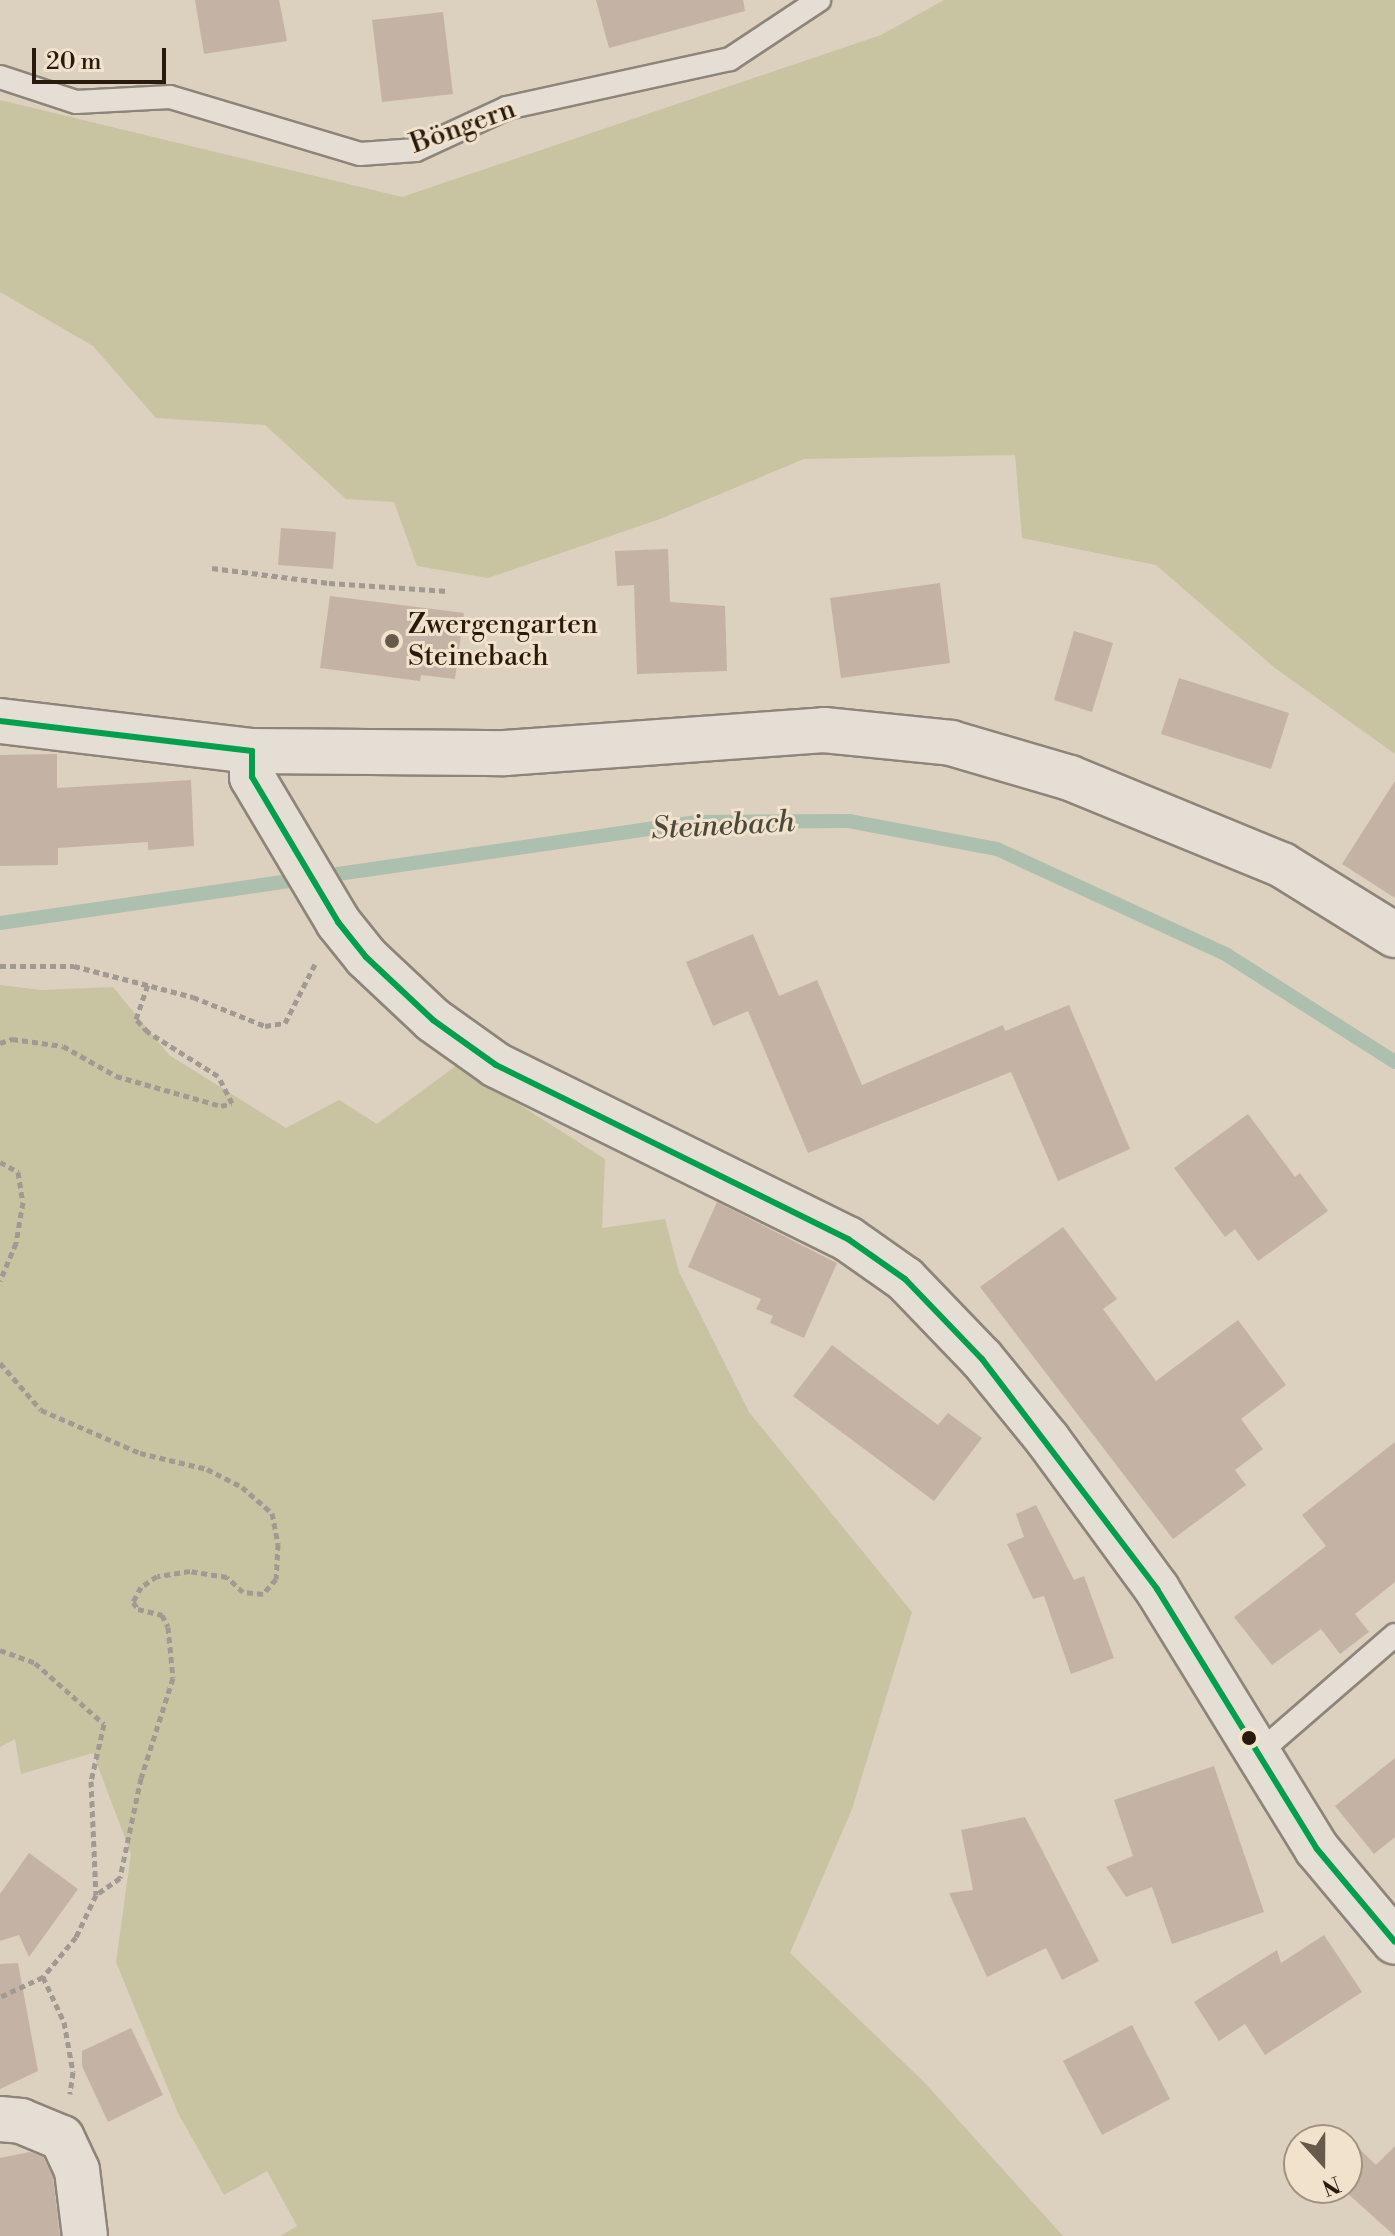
<!DOCTYPE html>
<meta charset="utf-8">
<style>
body{margin:0}
#map{position:relative;width:1395px;height:2236px;overflow:hidden;background:#dcd0be;font-family:"Libre Bodoni",serif}
div>[style]{position:absolute}
.green>*{inset:0;background:#c8c4a2}
.stream>*{height:14px;margin:-7px;padding:0 7px;transform-origin:7px;border-radius:7px;background:#adbfae}
.building>*{inset:0;background:#c4b3a4}
.path>*{height:5px;margin-top:-2.5px;transform-origin:0;background:repeating-linear-gradient(90deg,#a09a93 0 6px,transparent 0 10px)}
.roads{filter:drop-shadow(2px 0 #8d8579) drop-shadow(-2px 0 #8d8579) drop-shadow(0 2px #8d8579) drop-shadow(0 -2px #8d8579)}
.service>*{height:22px;margin:-11px;padding:0 11px;transform-origin:11px;border-radius:11px;background:#e4ded4}
.minor>*{height:44px;margin:-22px;padding:0 22px;transform-origin:22px;border-radius:22px;background:#e4ded4}
.bus-1>*{height:6px;margin:-3px;padding:0 3px;transform-origin:3px;border-radius:3px;background:#029f4d}
.dots>*{width:22px;height:22px;translate:-50% -50%;box-sizing:border-box;border:4px solid #f1e2cc;border-radius:50%}
span{translate:-50% -50%;white-space:nowrap;text-align:center;line-height:1.15;-webkit-text-stroke:6px #f1e2cc;paint-order:stroke}
.street-label{font-size:28px;color:#281a0d}
.poi-label{font-size:28px;color:#281a0d}
.left{translate:0 -50%;text-align:left}
.water-label{font-size:30px;color:#4a493b;font-style:italic}
.north{position:absolute;left:1283px;top:2124px;width:80px;height:80px;box-sizing:border-box;background:#f1e2cc;border:2px solid #a19280;border-radius:50%;rotate:159deg;font-size:22px;font-weight:700;line-height:32px;text-align:center;color:#281a0d}
.north::after{content:'';display:block;margin:auto;width:28px;height:36px;background:#675a4b;clip-path:polygon(50% 0,100% 100%,50% 72%,0 100%)}
.scale{position:absolute;left:32px;top:48px;width:134px;height:36px;box-sizing:border-box;border:4px solid #281a0d;border-top:0;padding-left:10px;font-size:24px;line-height:28px;white-space:nowrap;color:#281a0d;-webkit-text-stroke:6px #f1e2cc;paint-order:stroke}
</style>
<div id="map">
<div class="green">
<i style="clip-path:polygon(944px 0,1395px 0,1395px 754px,1275px 668px,1156px 565px,1022px 538px,1015px 455px,804px 459px,660px 519px,488px 578px,417px 566px,394px 502px,346px 499px,265px 425px,156px 418px,93px 346px,0 292px,0 100px,402px 197px,881px 35px)"></i>
<i style="clip-path:polygon(0 985px,41px 990px,113px 987px,169px 1055px,286px 1128px,339px 1100px,377px 1124px,457px 1065px,605px 1159px,602px 1228px,665px 1219px,679px 1272px,749px 1412px,912px 1612px,852px 1809px,790px 1953px,924px 2082px,1063px 2236px,280px 2236px,297px 2226px,267px 2171px,224px 2195px,178px 2113px,116px 1962px,131px 1854px,93px 1753px,21px 1774px,15px 1739px,0 1747px)"></i>
</div>
<div class="stream">
<i style="left:0;top:923px;width:704px;rotate:-8.25deg"></i>
<i style="left:697px;top:822px;width:152px;rotate:-0.4deg"></i>
<i style="left:849px;top:821px;width:151px;rotate:10.7deg"></i>
<i style="left:997px;top:849px;width:253px;rotate:24.7deg"></i>
<i style="left:1227px;top:955px;width:199px;rotate:32.5deg"></i>
</div>
<div class="building">
<i style="clip-path:polygon(195px 0,279px 0,287px 41px,204px 54px)"></i>
<i style="clip-path:polygon(596px 0,743px 0,745px 11px,609px 48px)"></i>
<i style="clip-path:polygon(443px 12px,453px 94px,382px 102px,372px 20px)"></i>
<i style="clip-path:polygon(281px 528px,336px 532px,333px 569px,278px 565px)"></i>
<i style="clip-path:polygon(668px 549px,670px 602px,725px 606px,727px 671px,637px 674px,634px 585px,617px 586px,615px 551px)"></i>
<i style="clip-path:polygon(940px 583px,950px 663px,841px 678px,830px 598px)"></i>
<i style="clip-path:polygon(330px 596px,464px 613px,455px 679px,421px 675px,420px 681px,320px 668px)"></i>
<i style="clip-path:polygon(1074px 631px,1113px 643px,1092px 712px,1054px 700px)"></i>
<i style="clip-path:polygon(1179px 678px,1289px 713px,1271px 769px,1161px 734px)"></i>
<i style="clip-path:polygon(57px 754px,57px 788px,191px 780px,194px 846px,148px 850px,148px 842px,58px 848px,58px 865px,0 866px,0 755px)"></i>
<i style="clip-path:polygon(1395px 781px,1395px 898px,1342px 864px)"></i>
<i style="clip-path:polygon(753px 934px,779px 996px,817px 980px,862px 1085px,1003px 1025px,1005px 1031px,1069px 1005px,1130px 1149px,1058px 1181px,1011px 1072px,808px 1153px,748px 1011px,713px 1026px,686px 962px)"></i>
<i style="clip-path:polygon(1248px 1114px,1295px 1177px,1300px 1173px,1328px 1211px,1258px 1261px,1235px 1229px,1225px 1237px,1174px 1168px)"></i>
<i style="clip-path:polygon(717px 1202px,837px 1263px,804px 1338px,770px 1323px,773px 1316px,756px 1309px,761px 1299px,688px 1267px)"></i>
<i style="clip-path:polygon(1063px 1227px,1117px 1299px,1103px 1309px,1156px 1381px,1238px 1320px,1286px 1385px,1241px 1419px,1263px 1449px,1235px 1470px,1246px 1485px,1173px 1539px,980px 1287px)"></i>
<i style="clip-path:polygon(832px 1345px,938px 1425px,948px 1413px,982px 1438px,934px 1501px,793px 1396px)"></i>
<i style="clip-path:polygon(1395px 1442px,1395px 1582px,1355px 1614px,1369px 1632px,1340px 1654px,1321px 1629px,1272px 1665px,1234px 1617px,1326px 1546px,1302px 1515px)"></i>
<i style="clip-path:polygon(1036px 1505px,1074px 1580px,1084px 1576px,1114px 1658px,1071px 1674px,1044px 1596px,1033px 1599px,1007px 1544px,1024px 1537px,1016px 1514px)"></i>
<i style="clip-path:polygon(1395px 1758px,1395px 1837px,1374px 1854px,1335px 1806px)"></i>
<i style="clip-path:polygon(1214px 1766px,1264px 1912px,1172px 1944px,1152px 1887px,1126px 1897px,1106px 1867px,1133px 1856px,1114px 1800px)"></i>
<i style="clip-path:polygon(1025px 1817px,1099px 1961px,1062px 1980px,1046px 1948px,987px 1977px,949px 1893px,973px 1890px,961px 1830px)"></i>
<i style="clip-path:polygon(29px 1853px,78px 1889px,29px 1957px,19px 1935px,0 1941px,0 1894px)"></i>
<i style="clip-path:polygon(1324px 1935px,1362px 1992px,1265px 2055px,1245px 2024px,1219px 2041px,1194px 2002px,1277px 1950px,1281px 1963px)"></i>
<i style="clip-path:polygon(18px 1963px,38px 2071px,0 2089px,0 1964px)"></i>
<i style="clip-path:polygon(1132px 2025px,1170px 2099px,1102px 2135px,1063px 2061px)"></i>
<i style="clip-path:polygon(131px 2028px,163px 2095px,108px 2122px,82px 2066px,82px 2051px)"></i>
<i style="clip-path:polygon(1347px 2137px,1376px 2165px,1395px 2146px,1395px 2236px,1347px 2193px)"></i>
<i style="clip-path:polygon(30px 2152px,43px 2157px,53px 2177px,60px 2236px,0 2236px,0 2158px)"></i>
</div>
<div class="path">
<i style="left:212px;top:568px;width:118px;rotate:7.3deg"></i>
<i style="left:329px;top:583px;width:119px;rotate:3.8deg"></i>
<i style="left:0;top:966px;width:74px"></i>
<i style="left:74px;top:966px;width:123px;rotate:14.6deg"></i>
<i style="left:193px;top:997px;width:78px;rotate:21.9deg"></i>
<i style="left:265px;top:1026px;width:20px;rotate:-9deg"></i>
<i style="left:285px;top:1023px;width:66px;rotate:-63deg"></i>
<i style="left:0;top:1043px;width:13px;rotate:-18deg"></i>
<i style="left:12px;top:1039px;width:51px;rotate:7.8deg"></i>
<i style="left:63px;top:1046px;width:61px;rotate:29.5deg"></i>
<i style="left:116px;top:1076px;width:109px;rotate:15.9deg"></i>
<i style="left:221px;top:1106px;width:11px;rotate:-15deg"></i>
<i style="left:232px;top:1103px;width:30px;rotate:-117deg"></i>
<i style="left:218px;top:1076px;width:83px;rotate:-147.8deg"></i>
<i style="left:148px;top:1032px;width:18px;rotate:-133deg"></i>
<i style="left:136px;top:1019px;width:37px;rotate:-71deg"></i>
<i style="left:0;top:1162px;width:21px;rotate:29deg"></i>
<i style="left:18px;top:1172px;width:30px;rotate:81deg"></i>
<i style="left:23px;top:1202px;width:42px;rotate:99.7deg"></i>
<i style="left:16px;top:1243px;width:41px;rotate:112.8deg"></i>
<i style="left:0;top:1363px;width:62px;rotate:48.9deg"></i>
<i style="left:41px;top:1410px;width:108px;rotate:23.5deg"></i>
<i style="left:140px;top:1453px;width:69px;rotate:13.4deg"></i>
<i style="left:207px;top:1469px;width:39px;rotate:27deg"></i>
<i style="left:242px;top:1487px;width:40px;rotate:41deg"></i>
<i style="left:272px;top:1513px;width:32px;rotate:79deg"></i>
<i style="left:278px;top:1544px;width:35px;rotate:93deg"></i>
<i style="left:276px;top:1579px;width:20px;rotate:131deg"></i>
<i style="left:263px;top:1594px;width:20px;rotate:-174deg"></i>
<i style="left:243px;top:1592px;width:22px;rotate:-137deg"></i>
<i style="left:227px;top:1577px;width:37px;rotate:-171deg"></i>
<i style="left:190px;top:1571px;width:33px;rotate:171deg"></i>
<i style="left:157px;top:1576px;width:19px;rotate:145deg"></i>
<i style="left:141px;top:1587px;width:17px;rotate:118deg"></i>
<i style="left:133px;top:1602px;width:9px;rotate:54deg"></i>
<i style="left:138px;top:1609px;width:25px;rotate:14deg"></i>
<i style="left:162px;top:1615px;width:13px;rotate:63deg"></i>
<i style="left:168px;top:1627px;width:51px;rotate:84.4deg"></i>
<i style="left:173px;top:1678px;width:105px;rotate:107.7deg"></i>
<i style="left:141px;top:1778px;width:102px;rotate:101.9deg"></i>
<i style="left:120px;top:1878px;width:29px;rotate:145deg"></i>
<i style="left:0;top:1650px;width:37px;rotate:20deg"></i>
<i style="left:35px;top:1663px;width:92px;rotate:41.5deg"></i>
<i style="left:104px;top:1724px;width:58px;rotate:102.8deg"></i>
<i style="left:91px;top:1781px;width:114px;rotate:87.5deg"></i>
<i style="left:96px;top:1895px;width:47px;rotate:115.5deg"></i>
<i style="left:76px;top:1937px;width:52px;rotate:129.5deg"></i>
<i style="left:43px;top:1977px;width:47px;rotate:155.1deg"></i>
<i style="left:43px;top:1977px;width:50px;rotate:65deg"></i>
<i style="left:64px;top:2022px;width:51px;rotate:79.8deg"></i>
<i style="left:73px;top:2072px;width:22px;rotate:98deg"></i>
</div>
<div class="roads">
<div class="service">
<i style="left:0;top:77px;width:80px;rotate:18.2deg"></i>
<i style="left:76px;top:102px;width:94px;rotate:-3deg"></i>
<i style="left:170px;top:97px;width:198px;rotate:16.7deg"></i>
<i style="left:360px;top:154px;width:56px;rotate:-4.1deg"></i>
<i style="left:416px;top:150px;width:100px;rotate:-24.8deg"></i>
<i style="left:507px;top:108px;width:228px;rotate:-12.4deg"></i>
<i style="left:730px;top:59px;width:107px;rotate:-33.5deg"></i>
<i style="left:1261px;top:1751px;width:177px;rotate:-40.9deg"></i>
</div>
<div class="minor">
<i style="left:0;top:721px;width:254px;rotate:6.8deg"></i>
<i style="left:252px;top:751px;width:253px;rotate:0.5deg"></i>
<i style="left:505px;top:753px;width:320px;rotate:-4.1deg"></i>
<i style="left:824px;top:730px;width:128px;rotate:5.8deg"></i>
<i style="left:951px;top:743px;width:124px;rotate:16.4deg"></i>
<i style="left:1070px;top:778px;width:229px;rotate:22.3deg"></i>
<i style="left:1282px;top:865px;width:133px;rotate:31.8deg"></i>
<i style="left:252px;top:751px;width:26px;rotate:90deg"></i>
<i style="left:252px;top:777px;width:169px;rotate:59.3deg"></i>
<i style="left:338px;top:922px;width:45px;rotate:51.3deg"></i>
<i style="left:366px;top:957px;width:92px;rotate:43.2deg"></i>
<i style="left:433px;top:1020px;width:77px;rotate:35.5deg"></i>
<i style="left:496px;top:1065px;width:393px;rotate:26.3deg"></i>
<i style="left:848px;top:1239px;width:70px;rotate:35.1deg"></i>
<i style="left:905px;top:1279px;width:111px;rotate:46.1deg"></i>
<i style="left:982px;top:1359px;width:104px;rotate:50.8deg"></i>
<i style="left:1048px;top:1440px;width:185px;rotate:53.8deg"></i>
<i style="left:1157px;top:1589px;width:305px;rotate:58.4deg"></i>
<i style="left:1317px;top:1849px;width:121px;rotate:50deg"></i>
<i style="left:0;top:2119px;width:21px;rotate:5deg"></i>
<i style="left:21px;top:2121px;width:44px;rotate:22.5deg"></i>
<i style="left:62px;top:2138px;width:35px;rotate:65deg"></i>
<i style="left:77px;top:2170px;width:66px;rotate:83.1deg"></i>
</div>
</div>
<div class="bus-1">
<i style="left:0;top:721px;width:254px;rotate:6.8deg"></i>
<i style="left:252px;top:751px;width:26px;rotate:90deg"></i>
<i style="left:252px;top:777px;width:169px;rotate:59.3deg"></i>
<i style="left:338px;top:922px;width:45px;rotate:51.3deg"></i>
<i style="left:366px;top:957px;width:92px;rotate:43.2deg"></i>
<i style="left:433px;top:1020px;width:77px;rotate:35.5deg"></i>
<i style="left:496px;top:1065px;width:393px;rotate:26.3deg"></i>
<i style="left:848px;top:1239px;width:70px;rotate:35.1deg"></i>
<i style="left:905px;top:1279px;width:111px;rotate:46.1deg"></i>
<i style="left:982px;top:1359px;width:289px;rotate:52.7deg"></i>
<i style="left:1157px;top:1589px;width:305px;rotate:58.4deg"></i>
<i style="left:1317px;top:1849px;width:121px;rotate:50deg"></i>
</div>
<div class="dots">
<i style="left:392px;top:641px;background:#675a4b"></i>
<i style="left:1249px;top:1738px;background:#281a0d"></i>
</div>
<div class="street-label">
<span style="left:463px;top:127px;rotate:-20deg">Böngern</span>
</div>
<div class="poi-label">
<span class="left" style="left:408px;top:641px">Zwergengarten<br>Steinebach</span>
</div>
<div class="water-label">
<span style="left:723px;top:826px;rotate:-3deg">Steinebach</span>
</div>
<div class="north">N</div>
<div class="scale">20 m</div>
</div>
